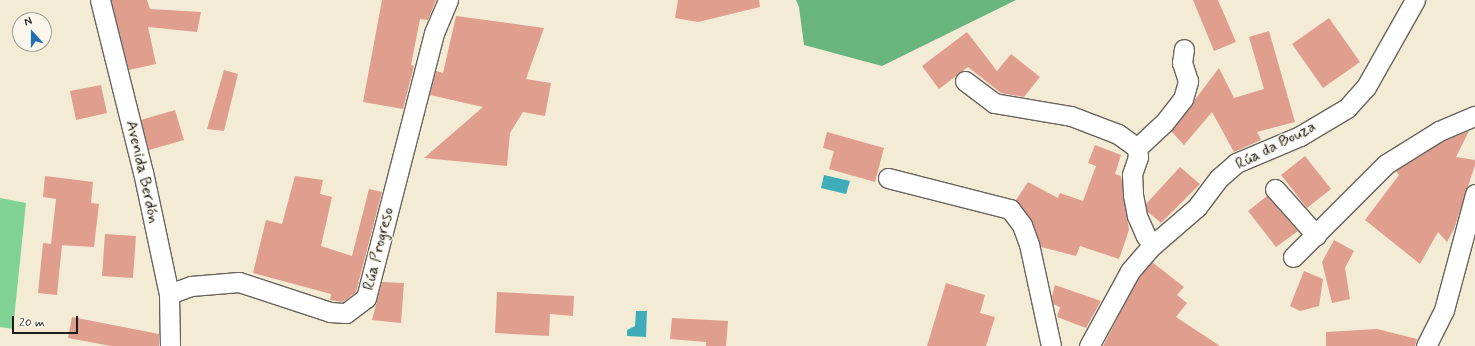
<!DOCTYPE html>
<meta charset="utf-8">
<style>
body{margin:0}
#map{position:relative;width:1475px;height:346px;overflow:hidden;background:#f4ebd5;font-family:Mynerve,sans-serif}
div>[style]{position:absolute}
.green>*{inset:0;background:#80d395}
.forest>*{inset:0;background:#68b57e}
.water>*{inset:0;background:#3eadb9}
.building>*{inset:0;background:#df9e8e}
.roads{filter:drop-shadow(1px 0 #68645d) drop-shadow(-1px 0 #68645d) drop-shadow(0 1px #68645d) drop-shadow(0 -1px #68645d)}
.street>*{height:19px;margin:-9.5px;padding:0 9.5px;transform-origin:9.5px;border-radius:9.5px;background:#fff}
span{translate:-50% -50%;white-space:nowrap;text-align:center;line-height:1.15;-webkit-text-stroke:3px #fbf7ec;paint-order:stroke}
.street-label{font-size:16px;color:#1c1c1c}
.north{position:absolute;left:12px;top:12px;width:40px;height:40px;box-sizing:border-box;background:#fbf7ec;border:1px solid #a29f99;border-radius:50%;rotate:339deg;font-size:11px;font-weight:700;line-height:16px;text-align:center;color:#1c1c1c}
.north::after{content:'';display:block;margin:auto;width:14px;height:18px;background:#1f6fb2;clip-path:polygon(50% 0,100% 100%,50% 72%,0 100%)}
.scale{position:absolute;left:12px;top:316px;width:66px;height:18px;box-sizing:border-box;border:2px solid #1c1c1c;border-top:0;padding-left:5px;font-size:12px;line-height:14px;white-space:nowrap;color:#1c1c1c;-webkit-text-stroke:3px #fbf7ec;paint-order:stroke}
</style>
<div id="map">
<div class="green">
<i style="clip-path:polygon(0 198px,26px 203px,13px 329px,0 327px)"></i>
</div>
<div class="forest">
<i style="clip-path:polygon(796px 0,1016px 0,882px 66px,804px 45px,799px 7px)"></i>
</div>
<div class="water">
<i style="clip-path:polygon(824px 175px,850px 181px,846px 194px,821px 188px)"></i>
<i style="clip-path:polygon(636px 311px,647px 311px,646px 337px,627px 336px,627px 330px,635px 326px)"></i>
</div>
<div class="building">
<i style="clip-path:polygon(111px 0,147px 0,150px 9px,201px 12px,197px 32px,148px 27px,156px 64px,129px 70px)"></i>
<i style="clip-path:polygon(382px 0,436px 0,428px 20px,420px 19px,411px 65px,414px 66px,403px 109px,363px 102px)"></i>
<i style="clip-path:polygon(678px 0,759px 0,760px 7px,698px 22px,675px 18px)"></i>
<i style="clip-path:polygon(1193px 0,1218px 0,1236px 42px,1214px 51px)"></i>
<i style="clip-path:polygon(456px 16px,544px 28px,526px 79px,551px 83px,545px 116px,523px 112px,510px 133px,507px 166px,424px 158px,483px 107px,430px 95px,436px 71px,443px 73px)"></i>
<i style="clip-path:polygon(1329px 18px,1360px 62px,1323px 88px,1292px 44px)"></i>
<i style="clip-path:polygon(1269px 31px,1295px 122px,1257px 132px,1261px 140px,1234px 152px,1212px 112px,1184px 145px,1171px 131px,1219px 68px,1234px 98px,1264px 89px,1249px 37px)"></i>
<i style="clip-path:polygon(967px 32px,997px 71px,1011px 54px,1040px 77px,1024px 97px,1001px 93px,968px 67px,939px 89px,922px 66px)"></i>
<i style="clip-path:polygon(224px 70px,238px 74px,224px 131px,207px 129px)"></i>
<i style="clip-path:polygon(101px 85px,107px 113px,76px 120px,70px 91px)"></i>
<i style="clip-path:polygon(175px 110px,184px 140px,149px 150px,141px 120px)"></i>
<i style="clip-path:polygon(1469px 131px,1456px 157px,1475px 160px,1475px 165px,1454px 229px,1447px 242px,1438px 232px,1420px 264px,1365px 220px,1399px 175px,1396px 171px,1444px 141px)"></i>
<i style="clip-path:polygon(827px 132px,884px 148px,875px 182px,829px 169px,834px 151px,823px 148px)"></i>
<i style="clip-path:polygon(1095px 145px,1121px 155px,1115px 174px,1121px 176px,1129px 230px,1119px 259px,1080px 246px,1076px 256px,1041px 247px,1032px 221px,1016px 200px,1028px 182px,1058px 198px,1060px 193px,1083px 201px,1096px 166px,1088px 163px)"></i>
<i style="clip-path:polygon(1305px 156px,1331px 189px,1307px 208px,1281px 175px)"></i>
<i style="clip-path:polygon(1180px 167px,1200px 184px,1161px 223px,1147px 211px,1146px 204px)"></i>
<i style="clip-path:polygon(45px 176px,93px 182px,91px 203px,99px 204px,94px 247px,58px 245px,62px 245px,57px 295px,38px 293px,43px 243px,51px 244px,56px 199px,43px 197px)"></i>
<i style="clip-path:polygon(295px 176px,323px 180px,320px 194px,332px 197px,321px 246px,352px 256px,369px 189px,382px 192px,356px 292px,343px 302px,330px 300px,331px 294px,253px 273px,266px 220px,282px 224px)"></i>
<i style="clip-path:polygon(1267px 196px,1298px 231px,1276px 247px,1248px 211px)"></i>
<i style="clip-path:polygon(105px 234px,136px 236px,133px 278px,102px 276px)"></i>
<i style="clip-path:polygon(1334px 240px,1354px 251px,1345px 268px,1350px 299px,1332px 303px,1322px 262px)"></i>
<i style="clip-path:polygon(1152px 262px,1184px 287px,1177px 295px,1187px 303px,1176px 317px,1220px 346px,1103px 346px,1139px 277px)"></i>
<i style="clip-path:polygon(1304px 271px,1323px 279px,1319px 306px,1300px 311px,1290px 306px)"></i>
<i style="clip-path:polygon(382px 282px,404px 283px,401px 323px,372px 320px)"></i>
<i style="clip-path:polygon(946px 283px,985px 295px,980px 313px,995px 317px,986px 346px,927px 346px)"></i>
<i style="clip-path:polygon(1055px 285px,1101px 301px,1086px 328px,1057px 317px,1060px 307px,1053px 304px,1052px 296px)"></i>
<i style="clip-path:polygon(497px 292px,574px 296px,573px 316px,550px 314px,549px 336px,495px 333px)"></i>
<i style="clip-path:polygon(72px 317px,159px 334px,159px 346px,111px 346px,68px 338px)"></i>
<i style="clip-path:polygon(672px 318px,728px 321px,726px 346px,706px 346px,706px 342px,670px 339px)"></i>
<i style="clip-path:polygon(1377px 329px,1417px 339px,1415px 346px,1326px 346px,1326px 332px)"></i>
</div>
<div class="roads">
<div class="street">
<i style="left:100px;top:0;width:177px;rotate:76deg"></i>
<i style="left:143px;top:172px;width:125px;rotate:78deg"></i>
<i style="left:169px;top:294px;width:52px;rotate:88.9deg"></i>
<i style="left:965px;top:81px;width:36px;rotate:37deg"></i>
<i style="left:994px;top:103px;width:78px;rotate:9.6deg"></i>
<i style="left:1071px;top:116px;width:50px;rotate:21deg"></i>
<i style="left:1118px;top:134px;width:24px;rotate:36deg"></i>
<i style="left:1137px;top:148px;width:9px;rotate:84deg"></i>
<i style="left:1138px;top:157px;width:18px;rotate:109deg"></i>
<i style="left:1132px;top:174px;width:21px;rotate:87deg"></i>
<i style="left:1133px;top:195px;width:21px;rotate:79deg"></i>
<i style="left:1137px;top:216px;width:22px;rotate:66deg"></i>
<i style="left:1146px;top:236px;width:11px;rotate:52deg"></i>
<i style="left:1137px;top:148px;width:37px;rotate:-43deg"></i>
<i style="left:1164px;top:123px;width:31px;rotate:-52deg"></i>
<i style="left:1183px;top:99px;width:19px;rotate:-74deg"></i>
<i style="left:1188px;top:81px;width:19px;rotate:-108deg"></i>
<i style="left:1182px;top:63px;width:14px;rotate:-82deg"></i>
<i style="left:888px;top:178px;width:126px;rotate:14.3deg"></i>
<i style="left:1010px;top:209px;width:20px;rotate:53deg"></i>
<i style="left:1022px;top:225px;width:20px;rotate:70deg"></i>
<i style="left:1029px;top:244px;width:104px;rotate:77.8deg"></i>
<i style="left:1275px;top:189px;width:62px;rotate:48.3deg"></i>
<i style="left:1293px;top:257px;width:132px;rotate:-45deg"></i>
<i style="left:1386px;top:164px;width:62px;rotate:-31.9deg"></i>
<i style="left:1439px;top:131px;width:39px;rotate:-23deg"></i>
<i style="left:169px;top:294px;width:23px;rotate:-20deg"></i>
<i style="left:191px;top:286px;width:48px;rotate:-4.8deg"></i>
<i style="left:239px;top:282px;width:96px;rotate:18.2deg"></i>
<i style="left:330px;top:312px;width:16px;rotate:4deg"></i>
<i style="left:346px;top:313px;width:25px;rotate:-37deg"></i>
<i style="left:366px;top:298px;width:274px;rotate:-75.6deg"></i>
<i style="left:434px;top:33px;width:36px;rotate:-67deg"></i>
<i style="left:1089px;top:346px;width:85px;rotate:-61.3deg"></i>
<i style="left:1130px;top:271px;width:35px;rotate:-49deg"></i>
<i style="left:1153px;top:245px;width:58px;rotate:-40.8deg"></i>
<i style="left:1197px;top:207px;width:36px;rotate:-53deg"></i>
<i style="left:1219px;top:178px;width:23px;rotate:-41deg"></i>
<i style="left:1236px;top:163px;width:69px;rotate:-22.9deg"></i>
<i style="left:1300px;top:136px;width:55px;rotate:-30.8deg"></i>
<i style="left:1347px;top:108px;width:28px;rotate:-48deg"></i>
<i style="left:1366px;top:87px;width:100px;rotate:-60.6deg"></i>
<i style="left:1426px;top:346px;width:40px;rotate:-63.4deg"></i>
<i style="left:1444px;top:310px;width:120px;rotate:-75deg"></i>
</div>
</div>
<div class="street-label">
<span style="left:1276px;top:146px;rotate:-27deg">Rúa da Bouza</span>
<span style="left:142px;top:172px;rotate:77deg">Avenida Berdón</span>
<span style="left:379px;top:249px;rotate:-76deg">Rúa Progreso</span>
</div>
<div class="north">N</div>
<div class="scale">20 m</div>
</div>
